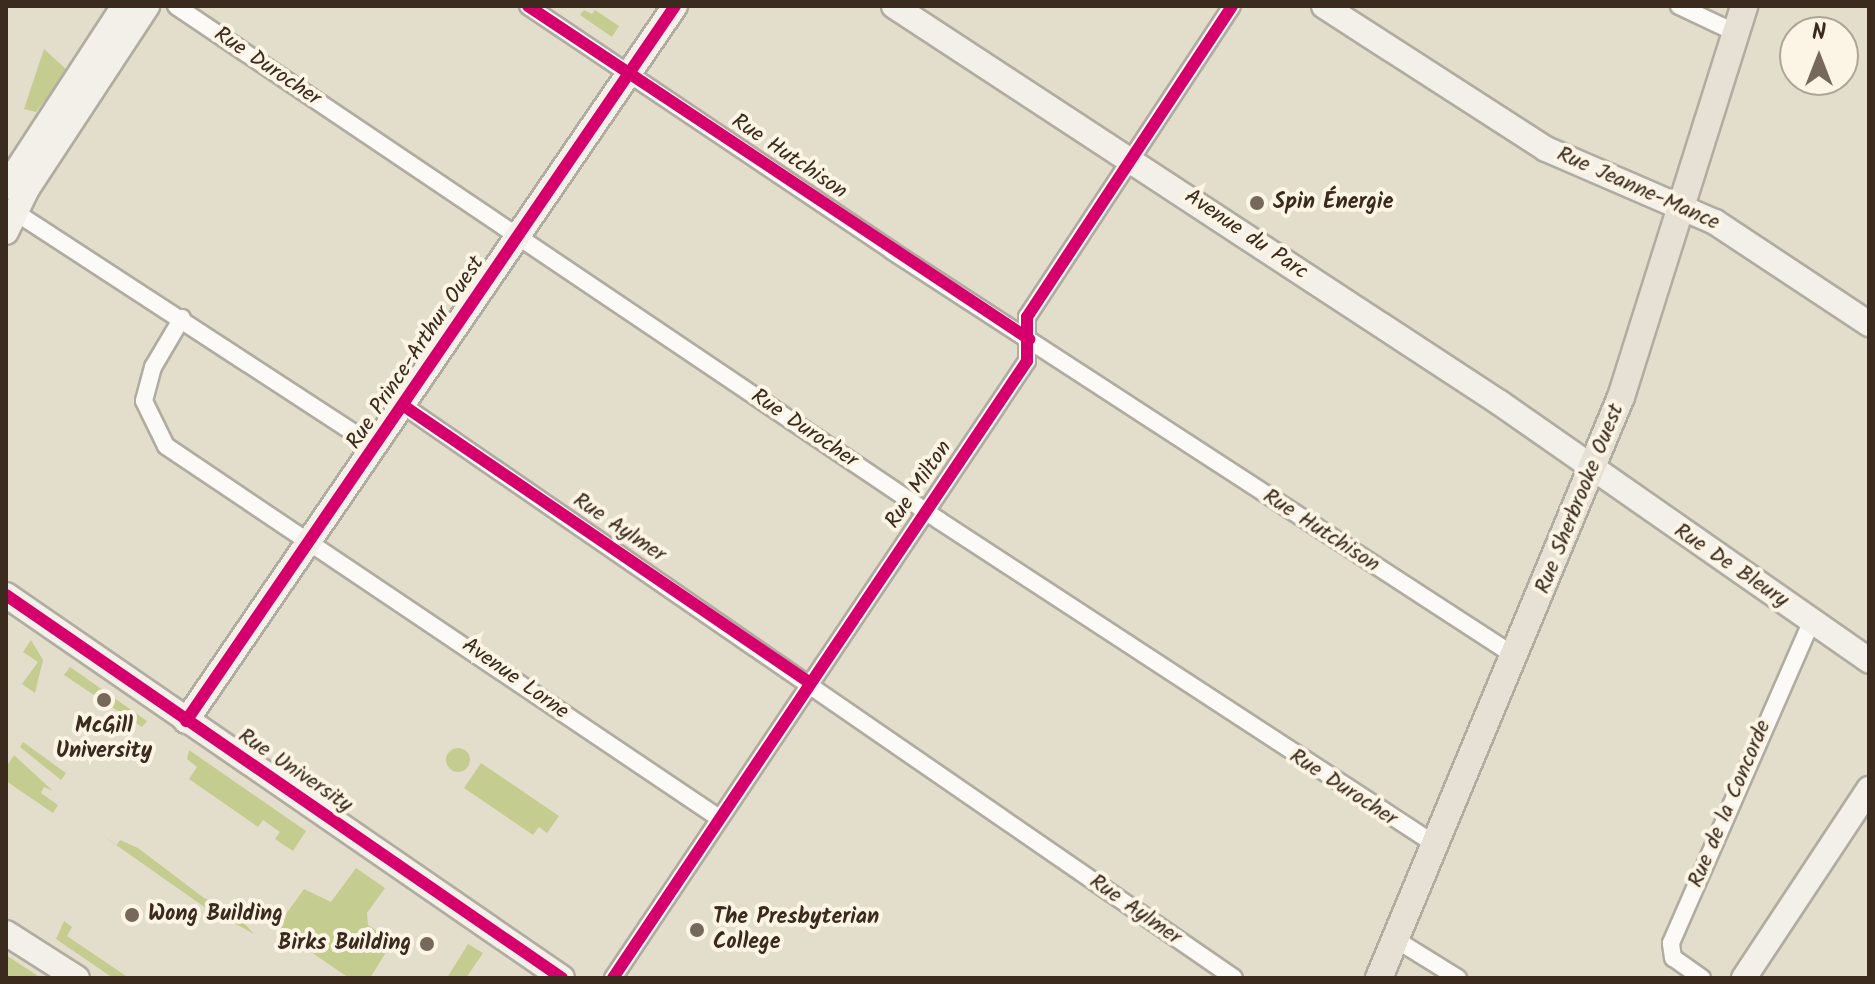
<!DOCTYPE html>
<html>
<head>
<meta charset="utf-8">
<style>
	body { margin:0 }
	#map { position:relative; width:1875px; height:984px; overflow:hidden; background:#e3decc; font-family:Kalam,sans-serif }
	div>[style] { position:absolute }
	.green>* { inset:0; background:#c5cc90 }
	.round { border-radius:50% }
	.roads { filter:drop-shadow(2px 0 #b1aca0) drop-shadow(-2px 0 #b1aca0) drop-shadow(0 2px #b1aca0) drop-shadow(0 -2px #b1aca0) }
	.street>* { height:16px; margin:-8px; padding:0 8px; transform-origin:8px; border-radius:8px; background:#fbfaf7 }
	.secondary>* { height:24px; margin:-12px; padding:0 12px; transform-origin:12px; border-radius:12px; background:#f3f0e9 }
	.primary>* { height:26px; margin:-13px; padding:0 13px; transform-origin:13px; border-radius:13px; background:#e6e1d4 }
	.cycleway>* { height:12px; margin:-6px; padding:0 6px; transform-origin:6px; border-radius:6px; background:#d6006c }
	.dots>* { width:22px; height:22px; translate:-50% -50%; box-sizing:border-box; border:4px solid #fcf5e5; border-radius:50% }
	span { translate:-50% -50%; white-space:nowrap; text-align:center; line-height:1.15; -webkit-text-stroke:8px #fcf5e5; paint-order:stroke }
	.street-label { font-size:22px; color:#3b2a1e }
	.poi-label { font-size:22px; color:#3b2a1e; font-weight:700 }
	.left { translate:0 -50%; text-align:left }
	.right { translate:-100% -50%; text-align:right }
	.frame { position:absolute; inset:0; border:8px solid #3b2a1e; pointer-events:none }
	.north { position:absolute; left:1779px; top:16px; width:80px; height:80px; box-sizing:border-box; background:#fcf5e5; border:2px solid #afa495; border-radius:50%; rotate:0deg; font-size:22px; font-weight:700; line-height:32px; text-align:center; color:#3b2a1e }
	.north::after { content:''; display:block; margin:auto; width:28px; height:36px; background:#76695b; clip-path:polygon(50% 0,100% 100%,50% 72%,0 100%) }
</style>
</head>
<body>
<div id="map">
	<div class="green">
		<div style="clip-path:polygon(584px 10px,592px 14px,595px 10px,619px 26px,612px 37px,580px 15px)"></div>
		<div style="clip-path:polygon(44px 49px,68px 71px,36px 112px,24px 109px)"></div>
		<div style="clip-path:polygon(31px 640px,43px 660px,35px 693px,22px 684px,38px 662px,23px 652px)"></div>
		<div style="clip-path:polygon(70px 667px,147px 721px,142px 727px,64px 675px)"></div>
		<div style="clip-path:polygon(23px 742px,66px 773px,61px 780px,20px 747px)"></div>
		<div class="round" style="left:446px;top:748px;width:24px;height:24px"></div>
		<div style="clip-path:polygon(189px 750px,306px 831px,293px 851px,275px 839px,280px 832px,263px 820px,258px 827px,189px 779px,197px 767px,187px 759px)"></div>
		<div style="clip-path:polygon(14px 755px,53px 791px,44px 787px,41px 793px,58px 805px,53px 813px,6px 781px,6px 767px)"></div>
		<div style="clip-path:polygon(481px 763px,559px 816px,547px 833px,539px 827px,533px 835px,464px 788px)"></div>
		<div style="clip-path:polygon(99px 833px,117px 845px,120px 840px,138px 848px,204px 898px,235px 913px,254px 934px,203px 906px)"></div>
		<div style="clip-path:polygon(356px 868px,385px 888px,367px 913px,368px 925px,393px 941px,370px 978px,349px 978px,276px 928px,304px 889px,331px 902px)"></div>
		<div style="clip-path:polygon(64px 921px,72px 927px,67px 936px,129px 978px,113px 978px,56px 939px)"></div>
		<div style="clip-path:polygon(468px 944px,483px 953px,466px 978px,447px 978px)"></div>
		<div style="clip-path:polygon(6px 955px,41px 978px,6px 978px)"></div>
	</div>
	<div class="roads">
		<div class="street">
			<div style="left:176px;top:6px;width:921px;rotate:33.98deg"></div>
			<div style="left:940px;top:521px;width:592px;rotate:33.15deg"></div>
			<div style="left:528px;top:6px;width:439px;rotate:33.9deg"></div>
			<div style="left:892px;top:251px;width:743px;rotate:33.03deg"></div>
			<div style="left:1679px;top:6px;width:63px;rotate:25.3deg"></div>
			<div style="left:9px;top:208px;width:438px;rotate:33.1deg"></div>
			<div style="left:182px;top:318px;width:57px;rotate:120.6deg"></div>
			<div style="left:153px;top:367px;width:35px;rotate:105deg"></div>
			<div style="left:144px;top:401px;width:50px;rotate:63.9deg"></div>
			<div style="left:166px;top:446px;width:666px;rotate:33.93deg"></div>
			<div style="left:404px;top:406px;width:1008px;rotate:34.57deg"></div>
			<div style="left:1395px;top:939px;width:74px;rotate:31.8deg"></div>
			<div style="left:613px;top:978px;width:743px;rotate:-56.14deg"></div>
			<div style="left:1027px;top:361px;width:44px;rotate:-90deg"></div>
			<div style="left:1027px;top:317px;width:372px;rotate:-56.6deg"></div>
			<div style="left:1702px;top:978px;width:35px;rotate:-145deg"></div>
			<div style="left:1673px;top:958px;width:15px;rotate:-98deg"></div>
			<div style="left:1671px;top:943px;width:352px;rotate:-66.4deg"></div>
		</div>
		<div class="secondary">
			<div style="left:894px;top:6px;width:724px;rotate:33.23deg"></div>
			<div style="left:1500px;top:403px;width:450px;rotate:34.9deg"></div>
			<div style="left:1324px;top:6px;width:264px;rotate:32.8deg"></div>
			<div style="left:1546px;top:149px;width:184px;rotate:23.4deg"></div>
			<div style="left:1715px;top:222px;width:185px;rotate:33.5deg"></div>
			<div style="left:6px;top:187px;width:216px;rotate:-56.9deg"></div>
			<div style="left:6px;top:232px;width:48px;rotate:-64deg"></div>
			<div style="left:27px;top:189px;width:219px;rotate:-56.7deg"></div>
			<div style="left:6px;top:595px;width:675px;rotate:34.56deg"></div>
			<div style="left:186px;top:721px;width:866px;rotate:-55.63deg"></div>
			<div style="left:6px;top:933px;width:84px;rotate:32.4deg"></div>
			<div style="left:1744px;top:978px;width:227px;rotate:-56.5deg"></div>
		</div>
		<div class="primary">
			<div style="left:1379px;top:978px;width:629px;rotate:-67.39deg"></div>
			<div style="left:1621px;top:397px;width:410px;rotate:-72.5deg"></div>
		</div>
	</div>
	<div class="cycleway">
		<div style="left:528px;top:6px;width:602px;rotate:33.61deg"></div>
		<div style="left:404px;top:406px;width:491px;rotate:34.3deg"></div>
		<div style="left:6px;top:595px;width:675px;rotate:34.56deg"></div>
		<div style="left:186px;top:721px;width:866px;rotate:-55.63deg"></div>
		<div style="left:613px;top:978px;width:743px;rotate:-56.14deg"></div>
		<div style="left:1027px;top:361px;width:44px;rotate:-90deg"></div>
		<div style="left:1027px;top:317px;width:372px;rotate:-56.6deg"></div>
	</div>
	<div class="dots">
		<div style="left:1257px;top:203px;background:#76695b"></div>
		<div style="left:104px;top:700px;background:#76695b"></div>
		<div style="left:132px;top:915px;background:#76695b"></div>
		<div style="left:697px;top:930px;background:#76695b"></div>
		<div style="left:427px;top:944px;background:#76695b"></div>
	</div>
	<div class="street-label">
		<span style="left:267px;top:67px;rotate:34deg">Rue Durocher</span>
		<span style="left:789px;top:157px;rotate:34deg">Rue Hutchison</span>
		<span style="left:1638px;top:189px;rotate:24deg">Rue Jeanne-Mance</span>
		<span style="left:1246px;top:235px;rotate:34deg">Avenue du Parc</span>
		<span style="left:416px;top:353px;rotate:-56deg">Rue Prince-Arthur Ouest</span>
		<span style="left:804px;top:429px;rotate:34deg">Rue Durocher</span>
		<span style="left:919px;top:485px;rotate:-56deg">Rue Milton</span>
		<span style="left:1580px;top:499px;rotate:-68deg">Rue Sherbrooke Ouest</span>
		<span style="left:619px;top:528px;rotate:34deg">Rue Aylmer</span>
		<span style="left:1321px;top:531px;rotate:33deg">Rue Hutchison</span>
		<span style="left:1731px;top:566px;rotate:34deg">Rue De Bleury</span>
		<span style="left:515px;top:679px;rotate:35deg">Avenue Lorne</span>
		<span style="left:295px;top:771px;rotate:34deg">Rue University</span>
		<span style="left:1343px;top:788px;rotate:33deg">Rue Durocher</span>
		<span style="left:1730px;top:804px;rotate:-67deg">Rue de la Concorde</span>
		<span style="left:1135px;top:910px;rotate:35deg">Rue Aylmer</span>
	</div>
	<div class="poi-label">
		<span class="left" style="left:1273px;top:203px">Spin Énergie</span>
		<span style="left:104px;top:739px">McGill<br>University</span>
		<span class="left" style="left:148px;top:915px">Wong Building</span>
		<span class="left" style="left:713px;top:930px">The Presbyterian<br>College</span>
		<span class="right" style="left:411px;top:944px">Birks Building</span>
	</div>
	<div class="frame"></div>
	<div class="north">N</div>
</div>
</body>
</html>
